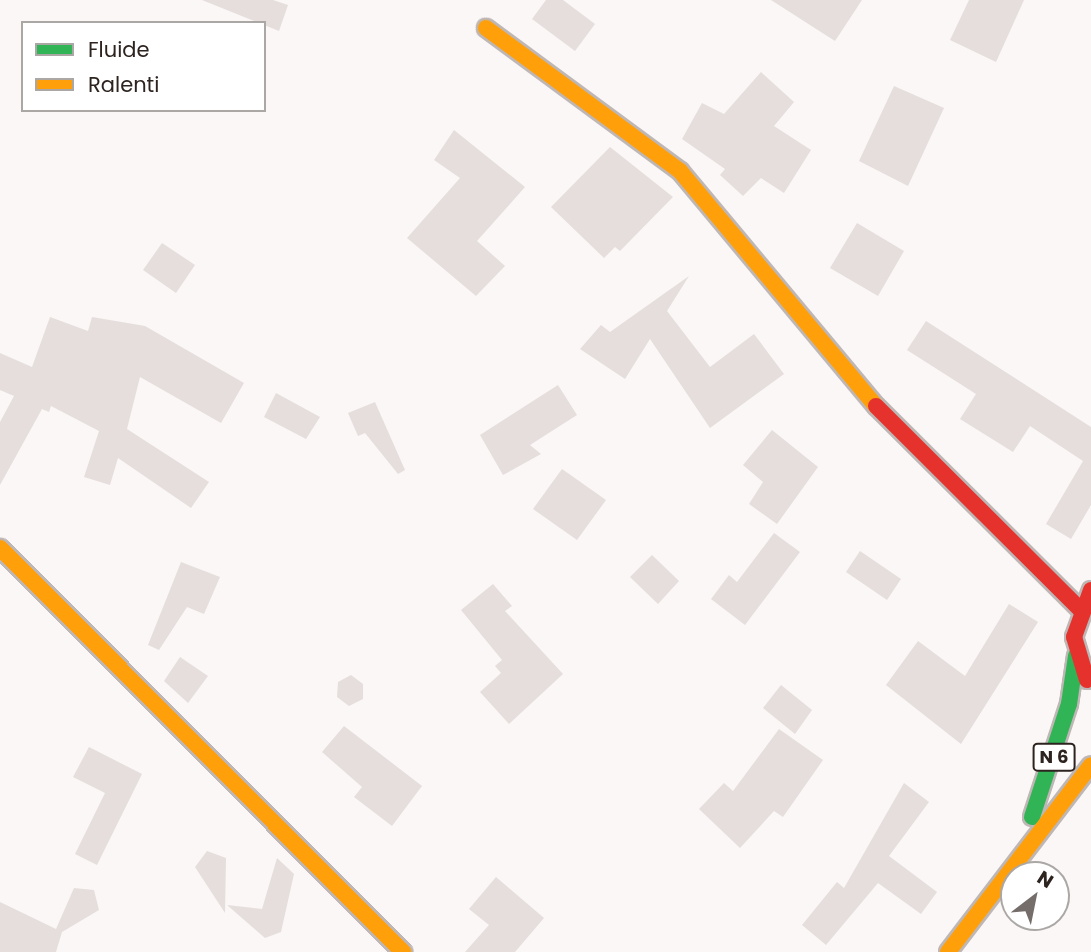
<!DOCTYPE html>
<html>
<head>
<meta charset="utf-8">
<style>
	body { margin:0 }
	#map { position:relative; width:1091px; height:952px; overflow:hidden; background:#faf7f6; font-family:Poppins,sans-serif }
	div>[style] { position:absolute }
	.building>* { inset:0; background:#e5dedc }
	.roads { filter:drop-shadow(2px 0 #beb7b5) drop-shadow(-2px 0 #beb7b5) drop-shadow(0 2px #beb7b5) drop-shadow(0 -2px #beb7b5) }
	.fast>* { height:16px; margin:-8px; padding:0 8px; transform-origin:8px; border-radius:8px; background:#30b455 }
	.slow>* { height:16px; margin:-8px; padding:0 8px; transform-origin:8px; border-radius:8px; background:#ff9f0a }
	.jam>* { height:16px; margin:-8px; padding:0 8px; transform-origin:8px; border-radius:8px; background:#e5322d }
	span { translate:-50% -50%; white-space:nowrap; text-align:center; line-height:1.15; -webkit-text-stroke:5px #fff; paint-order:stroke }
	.shield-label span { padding:2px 5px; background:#fff; border:2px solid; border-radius:5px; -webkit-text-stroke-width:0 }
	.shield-label { font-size:18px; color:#2d231f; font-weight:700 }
	.legend { position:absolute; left:21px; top:21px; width:245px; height:91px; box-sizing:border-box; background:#fff; border:2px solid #aba7a5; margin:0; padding:9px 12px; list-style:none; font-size:21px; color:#2d231f }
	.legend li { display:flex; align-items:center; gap:14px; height:35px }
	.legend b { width:35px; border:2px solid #aba7a5 }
	.north { position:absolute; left:1000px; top:861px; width:70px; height:70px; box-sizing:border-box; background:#fff; border:2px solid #aba7a5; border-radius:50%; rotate:32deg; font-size:19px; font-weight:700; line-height:28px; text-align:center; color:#2d231f }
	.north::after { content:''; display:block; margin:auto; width:24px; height:32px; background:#756d6a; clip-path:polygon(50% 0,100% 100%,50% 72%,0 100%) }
</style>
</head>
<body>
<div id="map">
	<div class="building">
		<div style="clip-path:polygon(202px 0,273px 0,288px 5px,279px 31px)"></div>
		<div style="clip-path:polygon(546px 0,563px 0,595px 24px,575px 51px,532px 19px)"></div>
		<div style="clip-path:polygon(771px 0,862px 0,835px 41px)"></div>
		<div style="clip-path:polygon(969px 0,1024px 0,996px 62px,950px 40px)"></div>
		<div style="clip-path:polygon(761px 72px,794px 102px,774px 126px,811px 150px,784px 193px,761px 178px,743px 196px,720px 175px,725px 169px,682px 139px,702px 103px,724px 114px)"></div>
		<div style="clip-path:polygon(894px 86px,944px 108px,908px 186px,859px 161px)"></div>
		<div style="clip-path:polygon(454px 130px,525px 187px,477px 241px,505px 266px,476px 296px,407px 238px,460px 178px,434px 160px)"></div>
		<div style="clip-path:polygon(610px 147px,673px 197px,620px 251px,615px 247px,604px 258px,551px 207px)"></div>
		<div style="clip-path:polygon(857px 223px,904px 251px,878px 296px,830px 268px)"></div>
		<div style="clip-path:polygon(162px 243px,195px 265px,176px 293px,143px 270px)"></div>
		<div style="clip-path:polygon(689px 276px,667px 311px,710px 367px,754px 334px,784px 374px,710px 428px,650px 339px,625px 379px,580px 349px,601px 325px,610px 332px)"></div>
		<div style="clip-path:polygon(50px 317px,88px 331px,92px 317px,145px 326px,244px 383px,221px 423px,140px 377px,127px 429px,209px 482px,191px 508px,118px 458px,110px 485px,84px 477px,99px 431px,51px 406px,49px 412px,42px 409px,0 485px,0 422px,14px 396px,0 390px,0 353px,32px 367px)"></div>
		<div style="clip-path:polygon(926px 321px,1091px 427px,1091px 505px,1071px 539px,1046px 524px,1083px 461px,1030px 426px,1013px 452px,960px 419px,976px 394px,907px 350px)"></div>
		<div style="clip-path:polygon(558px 385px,577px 415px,530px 445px,541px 454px,503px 475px,480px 435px)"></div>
		<div style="clip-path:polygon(276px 393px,320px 417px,306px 439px,264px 417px)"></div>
		<div style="clip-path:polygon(375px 402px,405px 470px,398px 474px,365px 433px,358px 436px,348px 413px)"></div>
		<div style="clip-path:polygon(772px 430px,818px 467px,777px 524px,749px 504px,763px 482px,743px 465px)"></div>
		<div style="clip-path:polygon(562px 469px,606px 500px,577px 540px,533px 509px)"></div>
		<div style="clip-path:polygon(774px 533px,800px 552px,745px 625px,711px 599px,729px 575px,737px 582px)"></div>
		<div style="clip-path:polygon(860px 551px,901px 579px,887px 600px,846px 572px)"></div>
		<div style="clip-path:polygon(652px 555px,679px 581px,658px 604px,630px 577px)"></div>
		<div style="clip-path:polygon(181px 562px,220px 577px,204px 614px,187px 607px,159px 650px,148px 645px)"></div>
		<div style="clip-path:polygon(493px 584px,512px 606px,505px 611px,563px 674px,509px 724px,480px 692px,501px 673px,495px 666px,502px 660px,461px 610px)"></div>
		<div style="clip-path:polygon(1009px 604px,1038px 622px,961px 744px,886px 685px,918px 641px,965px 676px)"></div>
		<div style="clip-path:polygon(180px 657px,208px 676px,188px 703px,164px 681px)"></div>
		<div style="clip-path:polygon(351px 675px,363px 684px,363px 699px,349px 706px,337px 697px,338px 682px)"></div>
		<div style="clip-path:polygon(781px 685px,812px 710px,795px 734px,763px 708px)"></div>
		<div style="clip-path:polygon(344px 726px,422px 786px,392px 826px,354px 797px,362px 787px,322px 752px)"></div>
		<div style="clip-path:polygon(779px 729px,823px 760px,783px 817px,774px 811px,740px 848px,699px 809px,724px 783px,733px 791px)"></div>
		<div style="clip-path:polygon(89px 747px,142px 774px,97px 865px,75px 854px,105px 793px,73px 777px)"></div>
		<div style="clip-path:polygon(904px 783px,929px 802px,889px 856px,937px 892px,921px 914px,878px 883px,826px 945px,802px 925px,837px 882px,844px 888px)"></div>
		<div style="clip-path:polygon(207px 851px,226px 858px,225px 913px,195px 867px)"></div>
		<div style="clip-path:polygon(277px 858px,294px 874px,281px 932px,265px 938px,227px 905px,262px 909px)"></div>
		<div style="clip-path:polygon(496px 877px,544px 918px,515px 952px,465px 952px,489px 925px,469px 909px)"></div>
		<div style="clip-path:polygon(74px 888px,94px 890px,99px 910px,62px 932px,56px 952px,0 952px,0 902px,56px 929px)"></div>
	</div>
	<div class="roads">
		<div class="fast">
			<div style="left:1032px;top:817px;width:119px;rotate:-71.9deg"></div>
			<div style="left:1069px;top:704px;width:49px;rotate:-81.7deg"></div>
		</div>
		<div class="slow">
			<div style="left:486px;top:28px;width:241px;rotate:36.4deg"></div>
			<div style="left:680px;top:171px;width:306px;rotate:50.2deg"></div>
			<div style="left:0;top:548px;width:571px;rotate:45.07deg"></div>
			<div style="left:948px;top:952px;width:235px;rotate:-52.6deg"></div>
		</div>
		<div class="jam">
			<div style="left:876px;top:406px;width:288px;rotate:44.9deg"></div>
			<div style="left:1087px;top:680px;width:45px;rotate:-106.8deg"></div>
			<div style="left:1074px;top:637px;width:50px;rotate:-70.1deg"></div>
		</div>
	</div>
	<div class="shield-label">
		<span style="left:1054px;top:757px">N 6</span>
	</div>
	<ul class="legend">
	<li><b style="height:9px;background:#30b455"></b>Fluide</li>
	<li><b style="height:9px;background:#ff9f0a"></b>Ralenti</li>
	</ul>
	<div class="north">N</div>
</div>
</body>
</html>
